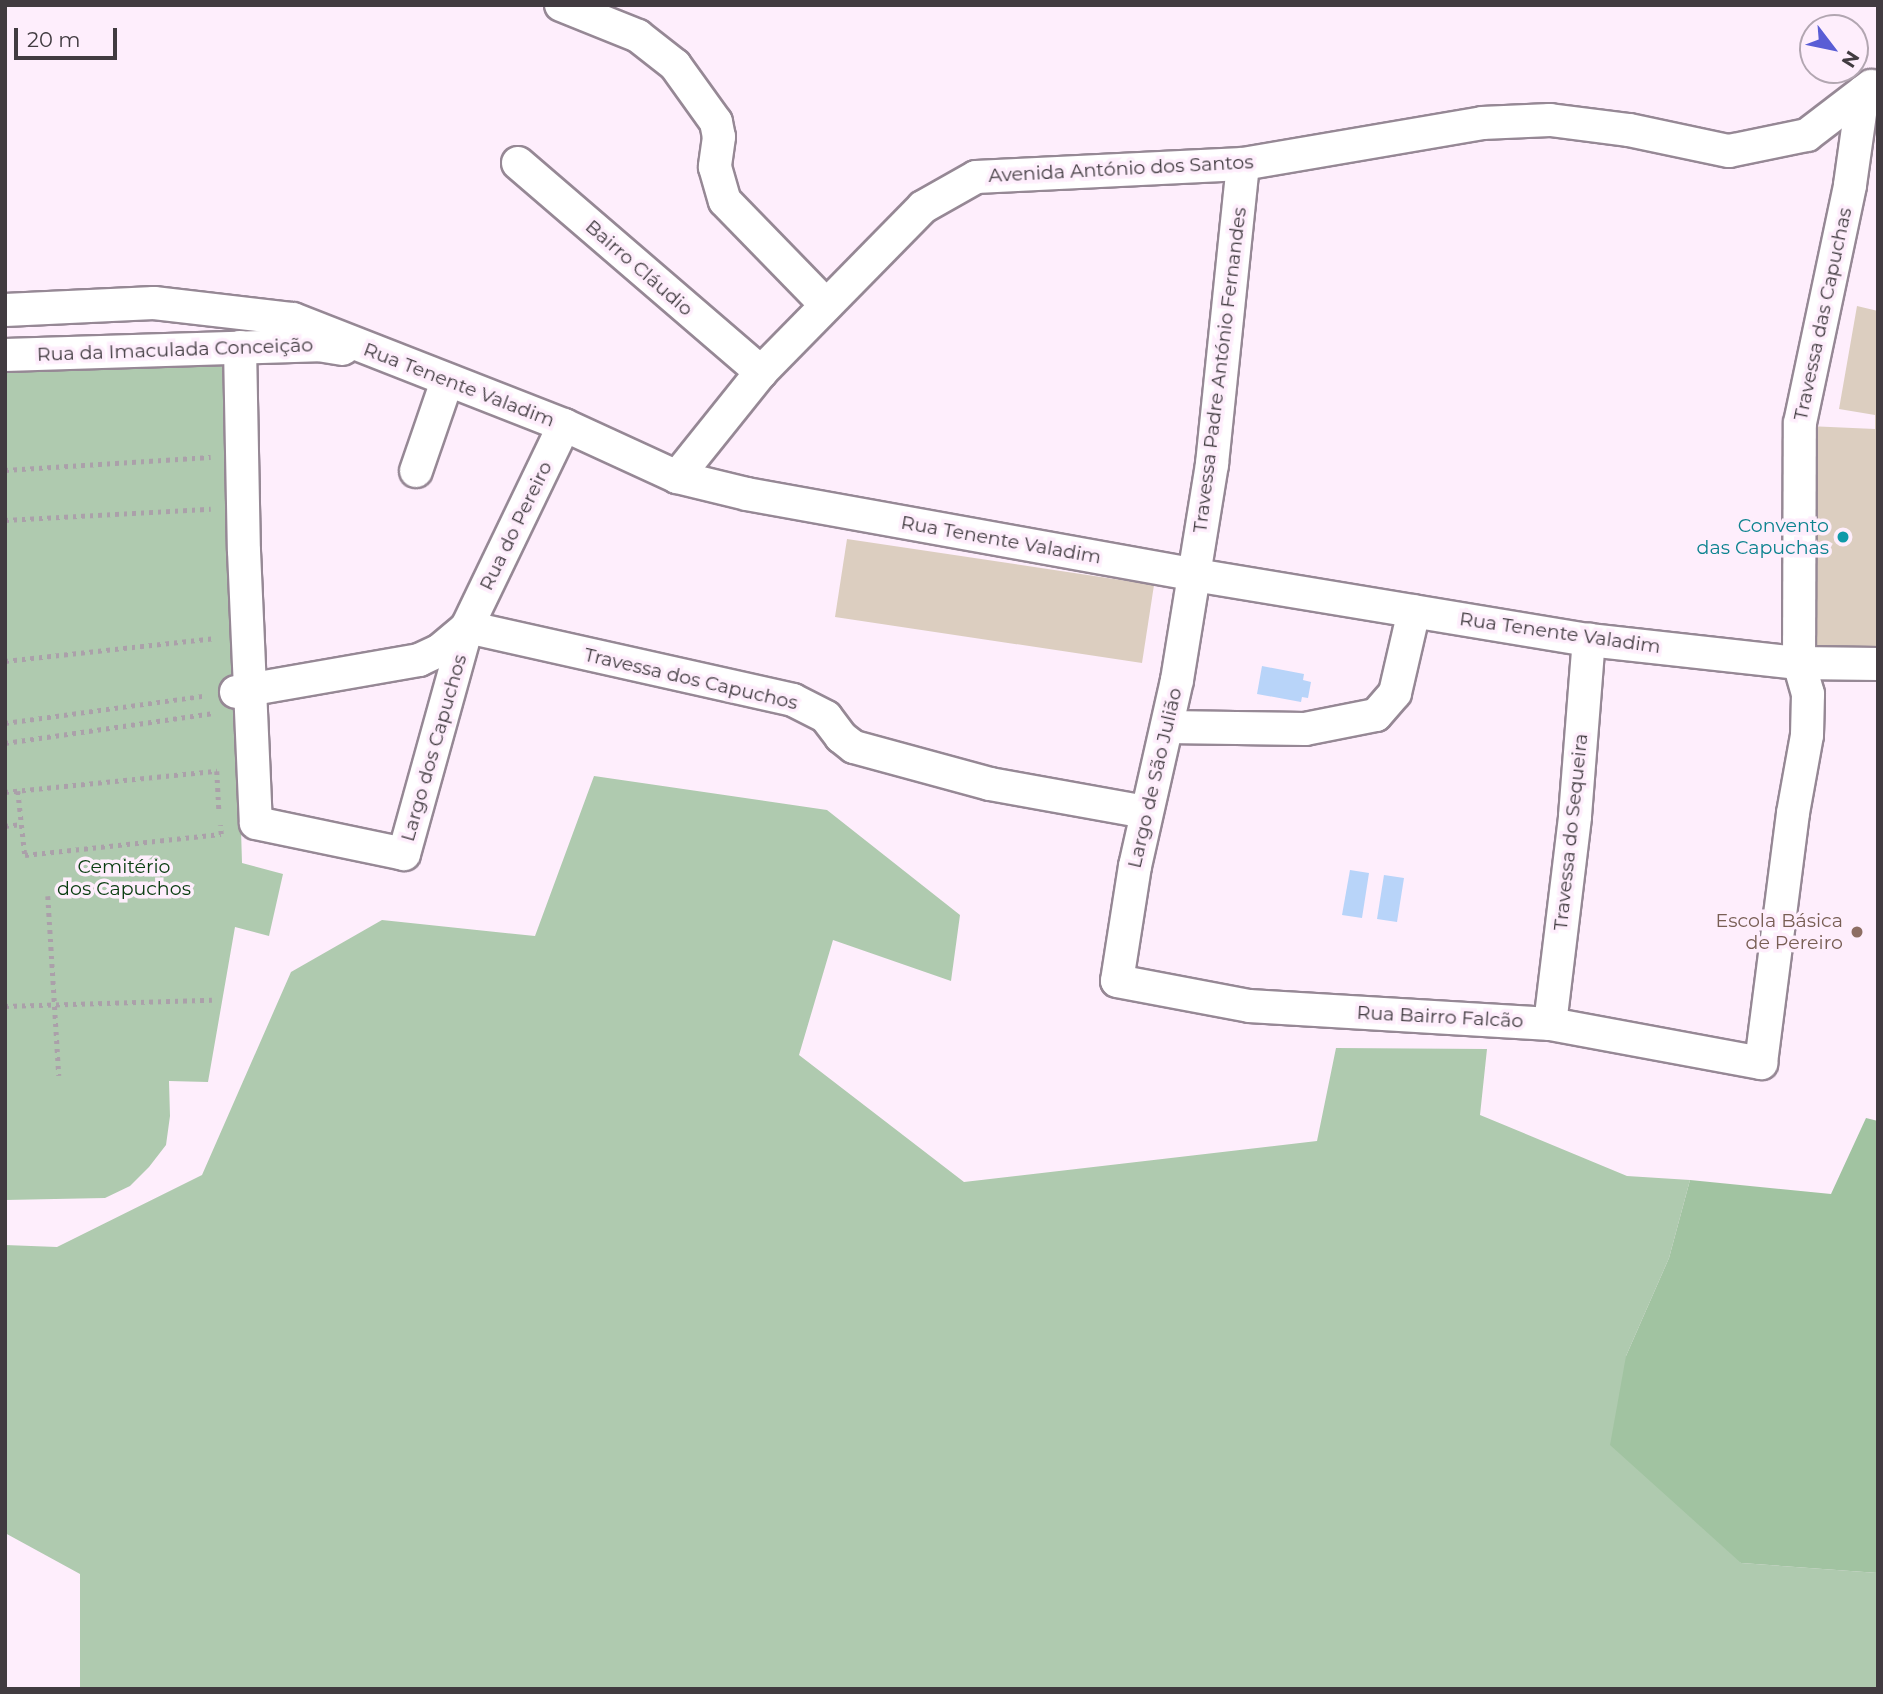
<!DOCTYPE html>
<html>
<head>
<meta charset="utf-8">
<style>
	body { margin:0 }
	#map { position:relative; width:1883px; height:1694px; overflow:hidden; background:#feeefc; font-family:Montserrat,sans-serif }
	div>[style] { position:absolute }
	.green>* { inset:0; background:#afcaaf }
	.forest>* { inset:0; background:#a1c3a1 }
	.water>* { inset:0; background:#b8d4f9 }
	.building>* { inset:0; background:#dccec0 }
	.path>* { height:4.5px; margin-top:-2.25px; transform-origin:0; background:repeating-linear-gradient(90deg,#aba0aa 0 3.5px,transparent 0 8.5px) }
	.roads { filter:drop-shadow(2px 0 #968895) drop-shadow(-2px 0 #968895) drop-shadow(0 2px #968895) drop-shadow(0 -2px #968895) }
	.minor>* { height:32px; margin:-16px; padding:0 16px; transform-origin:16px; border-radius:16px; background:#fff }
	.dots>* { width:19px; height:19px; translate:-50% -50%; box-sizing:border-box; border:4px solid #feeefc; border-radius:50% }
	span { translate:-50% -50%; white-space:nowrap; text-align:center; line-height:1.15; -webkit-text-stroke:7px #feeefc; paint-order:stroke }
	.street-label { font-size:19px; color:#413b40 }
	.culture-label { font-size:19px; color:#0d838f }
	.right { translate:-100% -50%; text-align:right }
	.park-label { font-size:19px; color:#083c0f }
	.education-label { font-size:19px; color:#785e54 }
	.frame { position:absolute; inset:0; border:7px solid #413b40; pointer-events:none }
	.north { position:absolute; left:1799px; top:14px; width:70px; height:70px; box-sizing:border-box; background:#feeefc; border:2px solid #b2a6b1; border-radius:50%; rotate:122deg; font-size:19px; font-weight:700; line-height:28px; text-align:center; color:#413b40 }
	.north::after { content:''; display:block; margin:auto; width:24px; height:32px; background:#595dd5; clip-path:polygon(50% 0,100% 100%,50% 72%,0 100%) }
	.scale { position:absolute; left:14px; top:28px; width:103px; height:32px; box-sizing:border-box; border:4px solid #413b40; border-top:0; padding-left:9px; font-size:21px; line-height:24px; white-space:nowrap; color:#413b40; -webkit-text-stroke:5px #feeefc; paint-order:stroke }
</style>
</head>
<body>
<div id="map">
	<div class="green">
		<div style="clip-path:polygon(227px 358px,242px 863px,283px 874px,269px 936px,235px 927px,208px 1082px,169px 1081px,170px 1116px,166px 1145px,149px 1167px,130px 1186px,105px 1198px,5px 1200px,5px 373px)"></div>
		<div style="clip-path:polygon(594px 776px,827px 810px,960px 915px,951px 981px,833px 940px,799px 1055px,964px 1182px,1317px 1141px,1336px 1048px,1487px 1049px,1480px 1115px,1627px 1176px,1690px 1180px,1669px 1258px,1626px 1356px,1741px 1563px,1878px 1573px,1878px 1689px,80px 1689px,80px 1574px,5px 1533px,5px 1245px,57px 1247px,202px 1175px,291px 972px,382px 920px,535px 936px)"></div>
	</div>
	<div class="forest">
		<div style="clip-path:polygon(1866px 1118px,1878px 1121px,1878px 1573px,1741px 1563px,1610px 1445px,1626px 1356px,1669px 1258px,1690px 1180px,1831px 1194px)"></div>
	</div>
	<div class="water">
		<div style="clip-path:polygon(1262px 666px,1304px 674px,1303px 680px,1311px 682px,1308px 698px,1302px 697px,1301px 702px,1257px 694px)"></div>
		<div style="clip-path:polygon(1350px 870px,1369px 873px,1362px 918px,1342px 915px)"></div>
		<div style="clip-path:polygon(1384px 875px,1404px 878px,1397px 922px,1377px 919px)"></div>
	</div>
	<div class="building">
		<div style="clip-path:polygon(1857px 306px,1878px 311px,1878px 647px,1808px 645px,1808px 426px,1875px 429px,1875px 415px,1839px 409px)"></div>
		<div style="clip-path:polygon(847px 539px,1154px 585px,1142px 663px,835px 617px)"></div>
	</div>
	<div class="path">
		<div style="left:5px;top:470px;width:206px;rotate:-3.6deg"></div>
		<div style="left:5px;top:520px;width:206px;rotate:-3.1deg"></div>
		<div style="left:5px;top:661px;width:212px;rotate:-6.2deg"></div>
		<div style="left:5px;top:723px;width:200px;rotate:-7.8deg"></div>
		<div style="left:5px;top:743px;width:209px;rotate:-8.2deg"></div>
		<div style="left:18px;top:791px;width:64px;rotate:83.8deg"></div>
		<div style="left:25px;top:855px;width:197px;rotate:-6.1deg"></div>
		<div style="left:221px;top:834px;width:9px;rotate:-96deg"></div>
		<div style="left:5px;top:792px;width:213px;rotate:-5.7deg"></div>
		<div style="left:217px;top:771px;width:38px;rotate:87deg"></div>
		<div style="left:5px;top:826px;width:17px;rotate:-7deg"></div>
		<div style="left:48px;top:896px;width:180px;rotate:86.5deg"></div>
		<div style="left:5px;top:1006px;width:207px;rotate:-1.7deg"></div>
	</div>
	<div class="roads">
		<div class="minor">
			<div style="left:561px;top:5px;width:83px;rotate:21.9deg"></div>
			<div style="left:638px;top:36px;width:47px;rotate:38.1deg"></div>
			<div style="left:675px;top:65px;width:70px;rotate:54.3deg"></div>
			<div style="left:716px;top:122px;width:15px;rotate:79deg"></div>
			<div style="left:719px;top:137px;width:30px;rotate:98deg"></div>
			<div style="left:715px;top:167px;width:35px;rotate:74deg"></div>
			<div style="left:725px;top:201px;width:145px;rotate:45.8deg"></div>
			<div style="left:518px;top:163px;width:321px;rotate:40.7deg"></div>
			<div style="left:1243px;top:164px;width:302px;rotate:95.9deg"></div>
			<div style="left:1212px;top:464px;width:219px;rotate:99.2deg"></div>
			<div style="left:1177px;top:680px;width:191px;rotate:102.7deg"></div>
			<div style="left:1135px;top:866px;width:116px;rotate:98.9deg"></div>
			<div style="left:1117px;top:981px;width:134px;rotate:10.7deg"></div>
			<div style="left:1249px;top:1006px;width:302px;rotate:3.4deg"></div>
			<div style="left:1550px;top:1024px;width:215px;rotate:10.5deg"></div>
			<div style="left:1761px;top:1063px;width:252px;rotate:-82.7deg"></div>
			<div style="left:1793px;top:813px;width:79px;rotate:-79.8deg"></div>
			<div style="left:1807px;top:735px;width:41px;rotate:-88.6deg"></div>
			<div style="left:1808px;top:694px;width:32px;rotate:-106deg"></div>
			<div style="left:1799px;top:663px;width:240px;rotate:-89.8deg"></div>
			<div style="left:1800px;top:423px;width:243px;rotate:-78.1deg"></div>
			<div style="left:1850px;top:185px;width:94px;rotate:-82deg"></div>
			<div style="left:5px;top:310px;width:149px;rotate:-2.7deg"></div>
			<div style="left:154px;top:303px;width:140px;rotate:6.6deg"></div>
			<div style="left:293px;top:319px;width:291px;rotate:21.4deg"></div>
			<div style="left:564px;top:425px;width:124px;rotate:24.7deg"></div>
			<div style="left:677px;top:477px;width:72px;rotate:13.7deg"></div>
			<div style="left:747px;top:494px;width:455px;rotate:10.2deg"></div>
			<div style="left:1195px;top:575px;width:399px;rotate:9.4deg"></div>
			<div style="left:1589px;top:640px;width:211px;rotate:6.3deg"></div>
			<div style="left:1799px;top:663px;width:79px;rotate:0.7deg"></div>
			<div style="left:240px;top:347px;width:204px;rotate:88.9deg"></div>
			<div style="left:244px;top:551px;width:272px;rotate:87.5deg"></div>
			<div style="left:256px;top:823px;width:151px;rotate:11.8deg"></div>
			<div style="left:404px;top:854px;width:236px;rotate:-74.5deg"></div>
			<div style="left:467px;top:627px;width:224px;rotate:-64.3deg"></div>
			<div style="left:5px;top:355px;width:313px;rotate:-1.8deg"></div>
			<div style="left:318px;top:345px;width:25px;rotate:9deg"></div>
			<div style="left:416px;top:471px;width:95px;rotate:-71deg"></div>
			<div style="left:677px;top:477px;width:134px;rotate:-51.3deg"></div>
			<div style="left:761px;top:372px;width:231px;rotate:-45.5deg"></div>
			<div style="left:923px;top:207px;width:61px;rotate:-29.5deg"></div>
			<div style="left:976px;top:177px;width:267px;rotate:-2.8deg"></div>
			<div style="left:1243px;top:164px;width:242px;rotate:-9.7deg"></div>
			<div style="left:1482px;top:123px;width:68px;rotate:-2.5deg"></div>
			<div style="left:1550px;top:120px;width:80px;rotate:7.2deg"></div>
			<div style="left:1629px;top:130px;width:102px;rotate:11.9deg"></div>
			<div style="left:1729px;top:151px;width:80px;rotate:-11.6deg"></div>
			<div style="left:1807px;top:135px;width:81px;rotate:-37.4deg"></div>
			<div style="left:467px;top:627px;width:334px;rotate:12.6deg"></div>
			<div style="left:793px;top:700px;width:37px;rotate:27deg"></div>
			<div style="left:826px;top:717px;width:25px;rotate:53deg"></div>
			<div style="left:841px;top:737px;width:16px;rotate:38deg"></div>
			<div style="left:854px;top:747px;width:141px;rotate:15.2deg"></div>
			<div style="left:990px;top:784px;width:158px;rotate:10.2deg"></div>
			<div style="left:236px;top:692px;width:186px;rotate:-9.9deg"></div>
			<div style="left:419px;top:660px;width:23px;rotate:-25deg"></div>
			<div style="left:440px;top:650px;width:35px;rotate:-40deg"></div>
			<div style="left:1167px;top:727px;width:138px;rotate:0.8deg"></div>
			<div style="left:1305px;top:729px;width:72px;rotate:-11.2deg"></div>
			<div style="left:1376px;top:715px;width:29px;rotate:-49deg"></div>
			<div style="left:1395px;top:693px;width:84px;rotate:-77deg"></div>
			<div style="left:1550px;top:1024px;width:209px;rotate:-83.1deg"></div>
			<div style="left:1575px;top:816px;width:177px;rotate:-85.5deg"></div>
		</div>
	</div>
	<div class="dots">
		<div style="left:1843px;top:537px;background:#0f9aa8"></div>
		<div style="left:1857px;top:932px;background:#8d6e63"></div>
	</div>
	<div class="street-label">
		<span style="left:1121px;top:169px;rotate:-3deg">Avenida António dos Santos</span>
		<span style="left:639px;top:268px;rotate:41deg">Bairro Cláudio</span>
		<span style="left:1823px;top:314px;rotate:-78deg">Travessa das Capuchas</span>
		<span style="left:175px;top:350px;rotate:-2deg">Rua da Imaculada Conceição</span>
		<span style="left:1220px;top:370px;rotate:-83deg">Travessa Padre António Fernandes</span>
		<span style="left:459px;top:385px;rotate:21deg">Rua Tenente Valadim</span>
		<span style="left:516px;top:526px;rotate:-64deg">Rua do Pereiro</span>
		<span style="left:1001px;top:540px;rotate:10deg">Rua Tenente Valadim</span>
		<span style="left:1560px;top:633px;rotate:8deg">Rua Tenente Valadim</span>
		<span style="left:691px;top:679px;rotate:13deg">Travessa dos Capuchos</span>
		<span style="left:434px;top:748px;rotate:-74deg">Largo dos Capuchos</span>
		<span style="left:1155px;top:778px;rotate:-77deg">Largo de São Julião</span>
		<span style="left:1571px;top:832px;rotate:-84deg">Travessa do Sequeira</span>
		<span style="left:1440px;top:1017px;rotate:3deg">Rua Bairro Falcão</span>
	</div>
	<div class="culture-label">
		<span class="right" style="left:1829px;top:537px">Convento<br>das Capuchas</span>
	</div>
	<div class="park-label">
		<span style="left:124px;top:878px">Cemitério<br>dos Capuchos</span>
	</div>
	<div class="education-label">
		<span class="right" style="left:1843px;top:932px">Escola Básica<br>de Pereiro</span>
	</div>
	<div class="frame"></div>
	<div class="north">N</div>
	<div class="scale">20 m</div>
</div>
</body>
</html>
